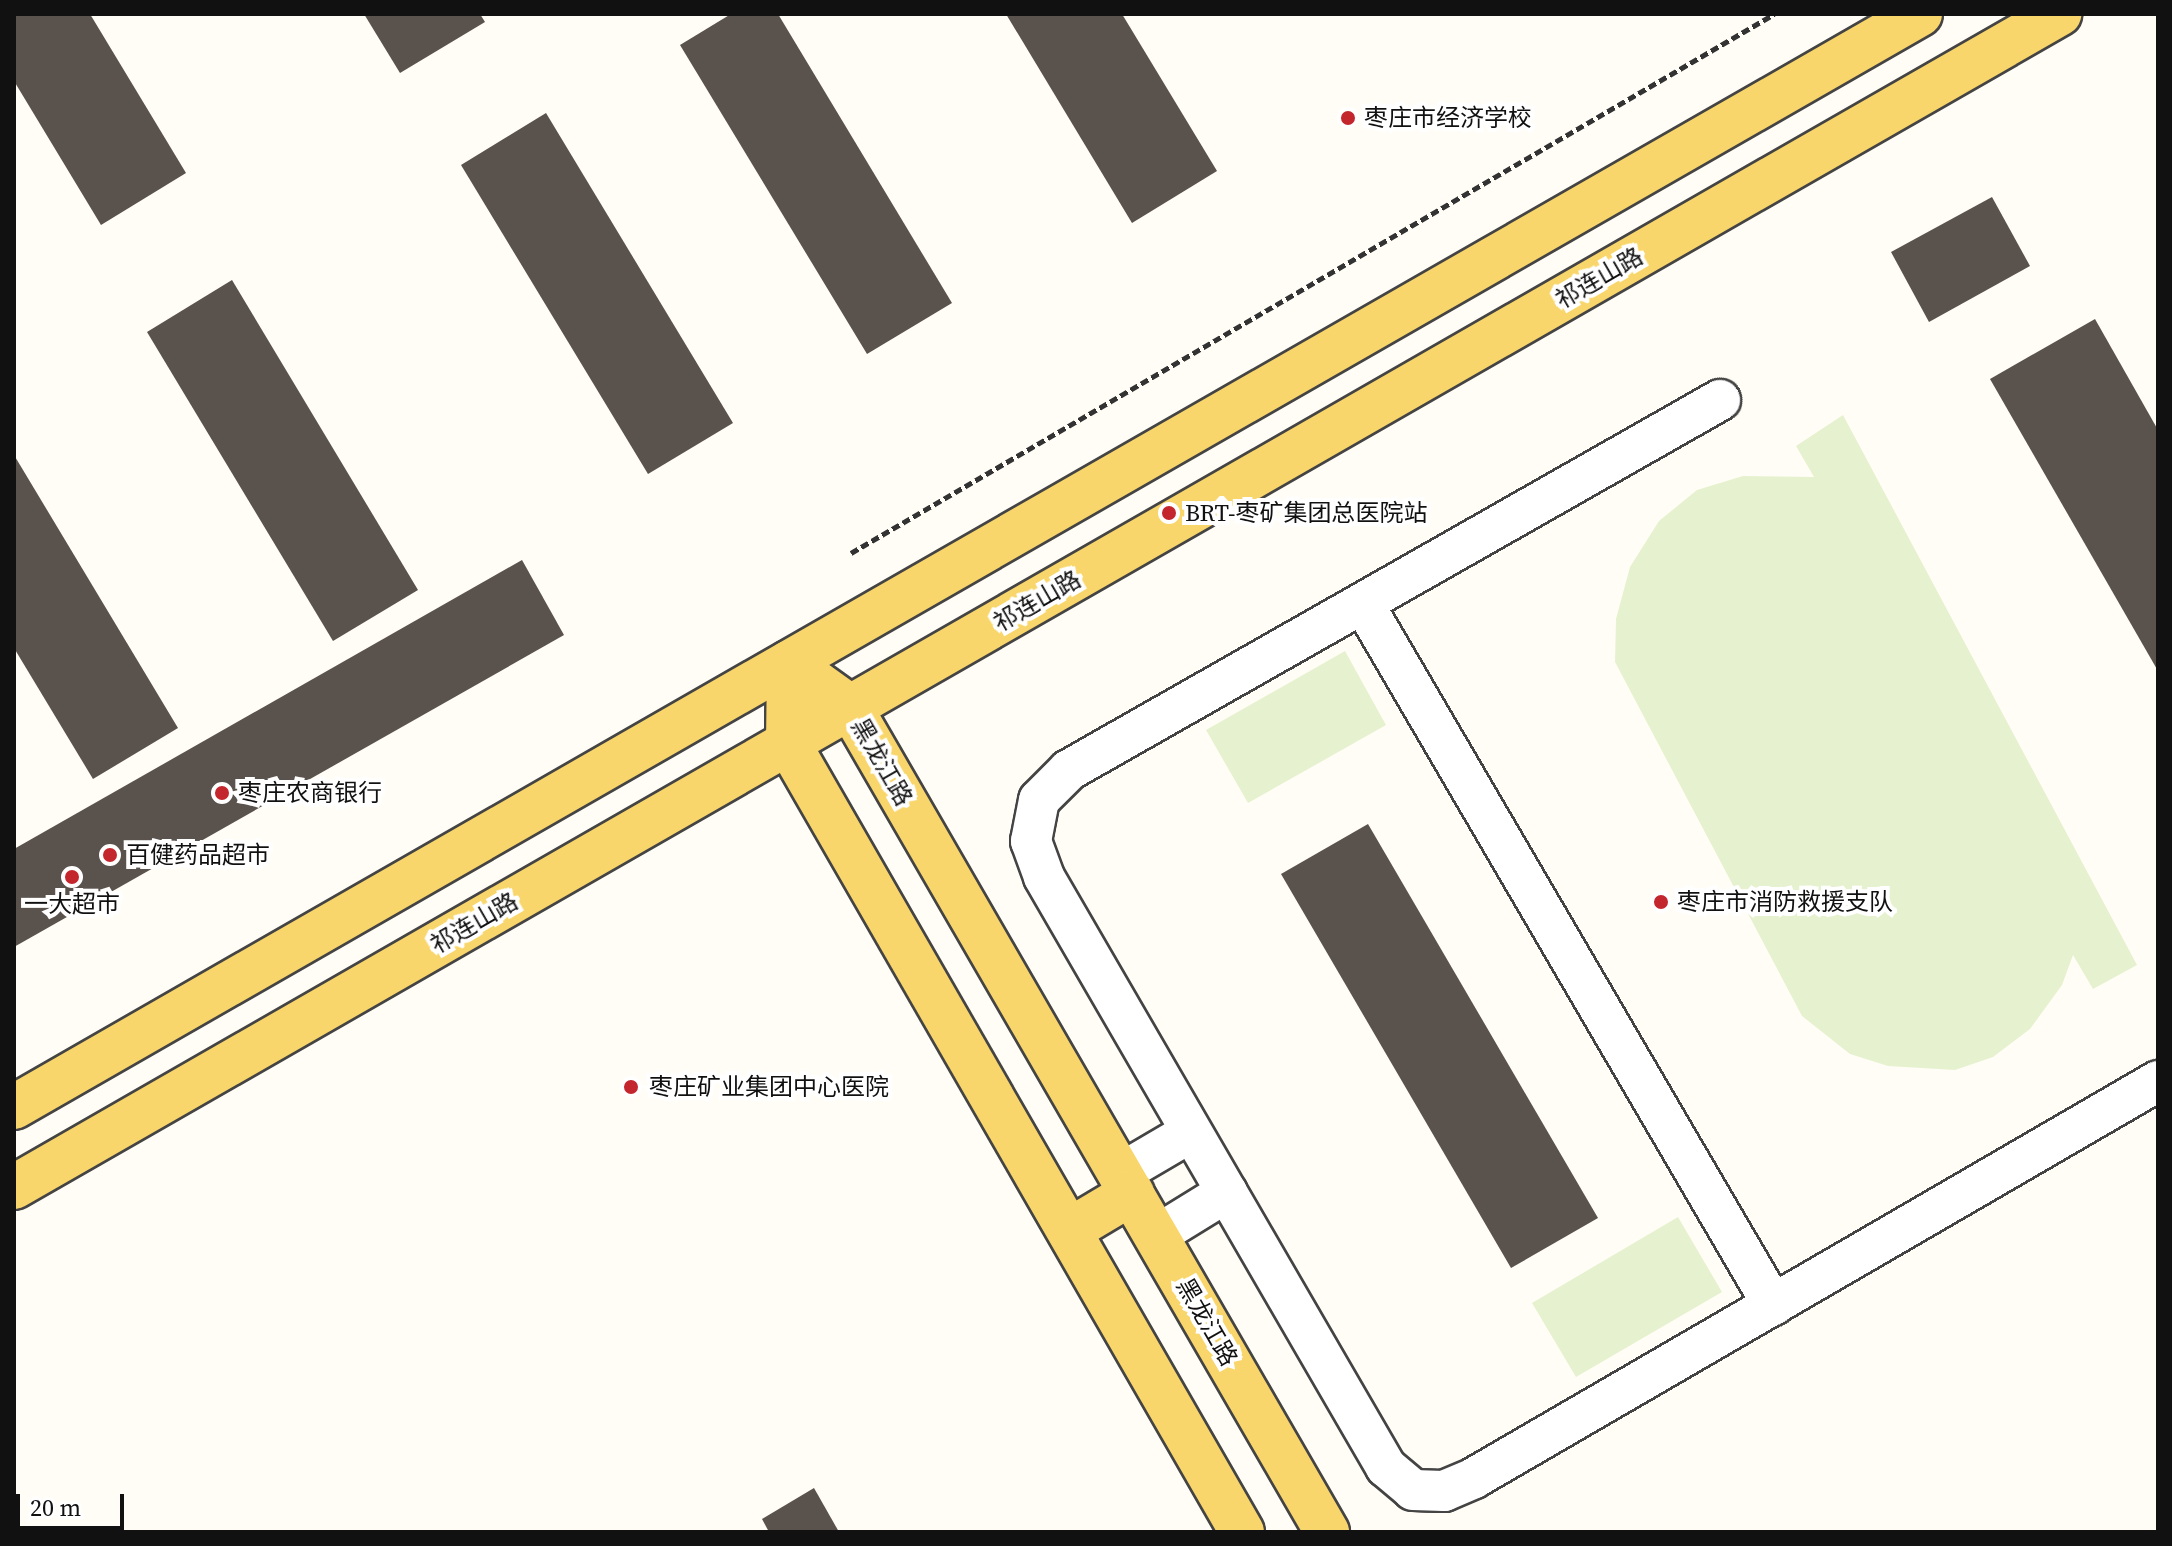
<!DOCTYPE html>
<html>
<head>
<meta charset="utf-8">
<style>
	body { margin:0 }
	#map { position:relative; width:2172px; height:1546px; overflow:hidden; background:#fffdf5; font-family:"Source Serif 4","Noto Sans SC",serif }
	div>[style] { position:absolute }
	.pitch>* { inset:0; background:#e6f2cf }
	.building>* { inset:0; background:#5a524d }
	.path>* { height:5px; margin-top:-2.5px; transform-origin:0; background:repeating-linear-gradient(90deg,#333 0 8px,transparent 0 12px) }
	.roads { filter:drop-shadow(2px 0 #444) drop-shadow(-2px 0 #444) drop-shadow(0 2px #444) drop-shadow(0 -2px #444) }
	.minor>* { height:40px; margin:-20px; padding:0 20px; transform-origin:20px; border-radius:20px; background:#fff }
	.major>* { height:44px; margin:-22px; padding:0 22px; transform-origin:22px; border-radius:22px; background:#f9d66b }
	.dots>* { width:22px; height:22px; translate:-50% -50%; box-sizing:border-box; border:4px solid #fff; border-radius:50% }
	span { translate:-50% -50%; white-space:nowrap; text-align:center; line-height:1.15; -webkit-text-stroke:8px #fff; paint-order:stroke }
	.poi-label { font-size:24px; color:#111 }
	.left { translate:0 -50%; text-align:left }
	.street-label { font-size:24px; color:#111 }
	.frame { position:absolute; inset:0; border:16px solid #111; pointer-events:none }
	.scale { position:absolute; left:16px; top:1494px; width:108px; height:36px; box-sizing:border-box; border:4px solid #111; border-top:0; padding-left:10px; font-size:24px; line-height:28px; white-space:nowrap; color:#111; -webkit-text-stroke:6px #fff; paint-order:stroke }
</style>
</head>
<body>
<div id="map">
	<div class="pitch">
		<div style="clip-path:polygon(1843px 415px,2137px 965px,2093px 989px,2073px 955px,2062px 985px,2030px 1029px,1993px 1057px,1955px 1070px,1888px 1066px,1850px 1054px,1802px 1016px,1615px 662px,1616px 619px,1630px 567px,1659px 521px,1697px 490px,1743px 476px,1814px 477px,1796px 446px)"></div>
		<div style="clip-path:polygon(1345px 651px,1386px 725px,1248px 803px,1206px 730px)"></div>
		<div style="clip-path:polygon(1678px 1217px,1722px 1292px,1576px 1377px,1532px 1303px)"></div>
	</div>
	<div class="building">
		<div style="clip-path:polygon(14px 14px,90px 14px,186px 173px,101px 225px,14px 81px)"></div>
		<div style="clip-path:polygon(364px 14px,480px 14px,485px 22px,400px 73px)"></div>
		<div style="clip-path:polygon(731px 14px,778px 14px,952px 303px,867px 354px,680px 45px)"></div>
		<div style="clip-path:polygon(1006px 14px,1122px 14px,1217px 171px,1132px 223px)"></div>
		<div style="clip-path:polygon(546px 113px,733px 423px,648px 474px,461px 165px)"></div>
		<div style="clip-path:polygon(1992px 197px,2030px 266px,1929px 322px,1891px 252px)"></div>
		<div style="clip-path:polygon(232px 280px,418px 590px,333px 641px,147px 332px)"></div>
		<div style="clip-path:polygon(2095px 319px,2158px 430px,2158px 671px,1990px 379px)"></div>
		<div style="clip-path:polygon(14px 455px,178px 728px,93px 779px,14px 648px)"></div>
		<div style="clip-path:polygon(522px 560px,564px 635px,14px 947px,14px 849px)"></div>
		<div style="clip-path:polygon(1368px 824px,1598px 1218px,1511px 1268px,1281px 874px)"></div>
		<div style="clip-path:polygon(814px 1488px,839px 1532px,769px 1532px,762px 1519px)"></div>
	</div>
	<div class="path">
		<div style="left:851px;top:553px;width:1069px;rotate:-30.28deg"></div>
	</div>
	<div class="roads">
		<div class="minor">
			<div style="left:1720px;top:400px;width:749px;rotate:150.39deg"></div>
			<div style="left:1069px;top:770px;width:42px;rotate:135deg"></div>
			<div style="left:1039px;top:800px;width:42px;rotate:101deg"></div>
			<div style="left:1031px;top:841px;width:38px;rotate:70deg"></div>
			<div style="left:1044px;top:877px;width:682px;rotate:59.9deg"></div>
			<div style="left:1386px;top:1467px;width:35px;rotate:40deg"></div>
			<div style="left:1413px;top:1490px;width:31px;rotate:2deg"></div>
			<div style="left:1444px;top:1491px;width:33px;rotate:-23deg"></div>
			<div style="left:1474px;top:1478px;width:791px;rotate:-30.13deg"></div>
			<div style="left:1364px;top:605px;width:811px;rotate:59.7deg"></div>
			<div style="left:1121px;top:1173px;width:81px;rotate:-30.4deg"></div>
			<div style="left:1157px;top:1235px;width:82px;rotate:-31.6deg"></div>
		</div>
		<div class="major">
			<div style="left:789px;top:663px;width:75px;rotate:35.8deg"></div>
			<div style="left:850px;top:707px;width:953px;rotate:59.96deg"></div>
			<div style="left:789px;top:663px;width:80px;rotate:90.7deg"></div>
			<div style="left:788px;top:743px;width:910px;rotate:60.08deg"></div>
			<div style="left:14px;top:1107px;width:2197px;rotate:-29.83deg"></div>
			<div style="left:14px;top:1187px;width:2358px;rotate:-29.84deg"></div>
			<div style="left:1070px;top:1230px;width:72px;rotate:-30.8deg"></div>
		</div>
	</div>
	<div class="dots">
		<div style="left:1348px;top:118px;background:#c4262e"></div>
		<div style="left:1169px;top:513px;background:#c4262e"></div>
		<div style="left:222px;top:793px;background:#c4262e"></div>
		<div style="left:110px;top:855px;background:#c4262e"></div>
		<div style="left:72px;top:877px;background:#c4262e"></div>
		<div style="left:1661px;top:902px;background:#c4262e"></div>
		<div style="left:631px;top:1087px;background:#c4262e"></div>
	</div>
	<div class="poi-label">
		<span class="left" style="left:1364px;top:118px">枣庄市经济学校</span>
		<span class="left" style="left:1185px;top:513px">BRT-枣矿集团总医院站</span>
		<span class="left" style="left:238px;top:793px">枣庄农商银行</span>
		<span class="left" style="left:126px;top:855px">百健药品超市</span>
		<span class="left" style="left:1677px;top:902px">枣庄市消防救援支队</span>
		<span style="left:72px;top:904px">一大超市</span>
		<span class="left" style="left:649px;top:1087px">枣庄矿业集团中心医院</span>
	</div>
	<div class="street-label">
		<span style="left:1599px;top:278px;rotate:-30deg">祁连山路</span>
		<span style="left:1037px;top:601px;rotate:-30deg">祁连山路</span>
		<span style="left:882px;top:762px;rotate:60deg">黑龙江路</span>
		<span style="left:474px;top:923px;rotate:-30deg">祁连山路</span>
		<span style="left:1207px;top:1322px;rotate:60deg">黑龙江路</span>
	</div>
	<div class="frame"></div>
	<div class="scale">20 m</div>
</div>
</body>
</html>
